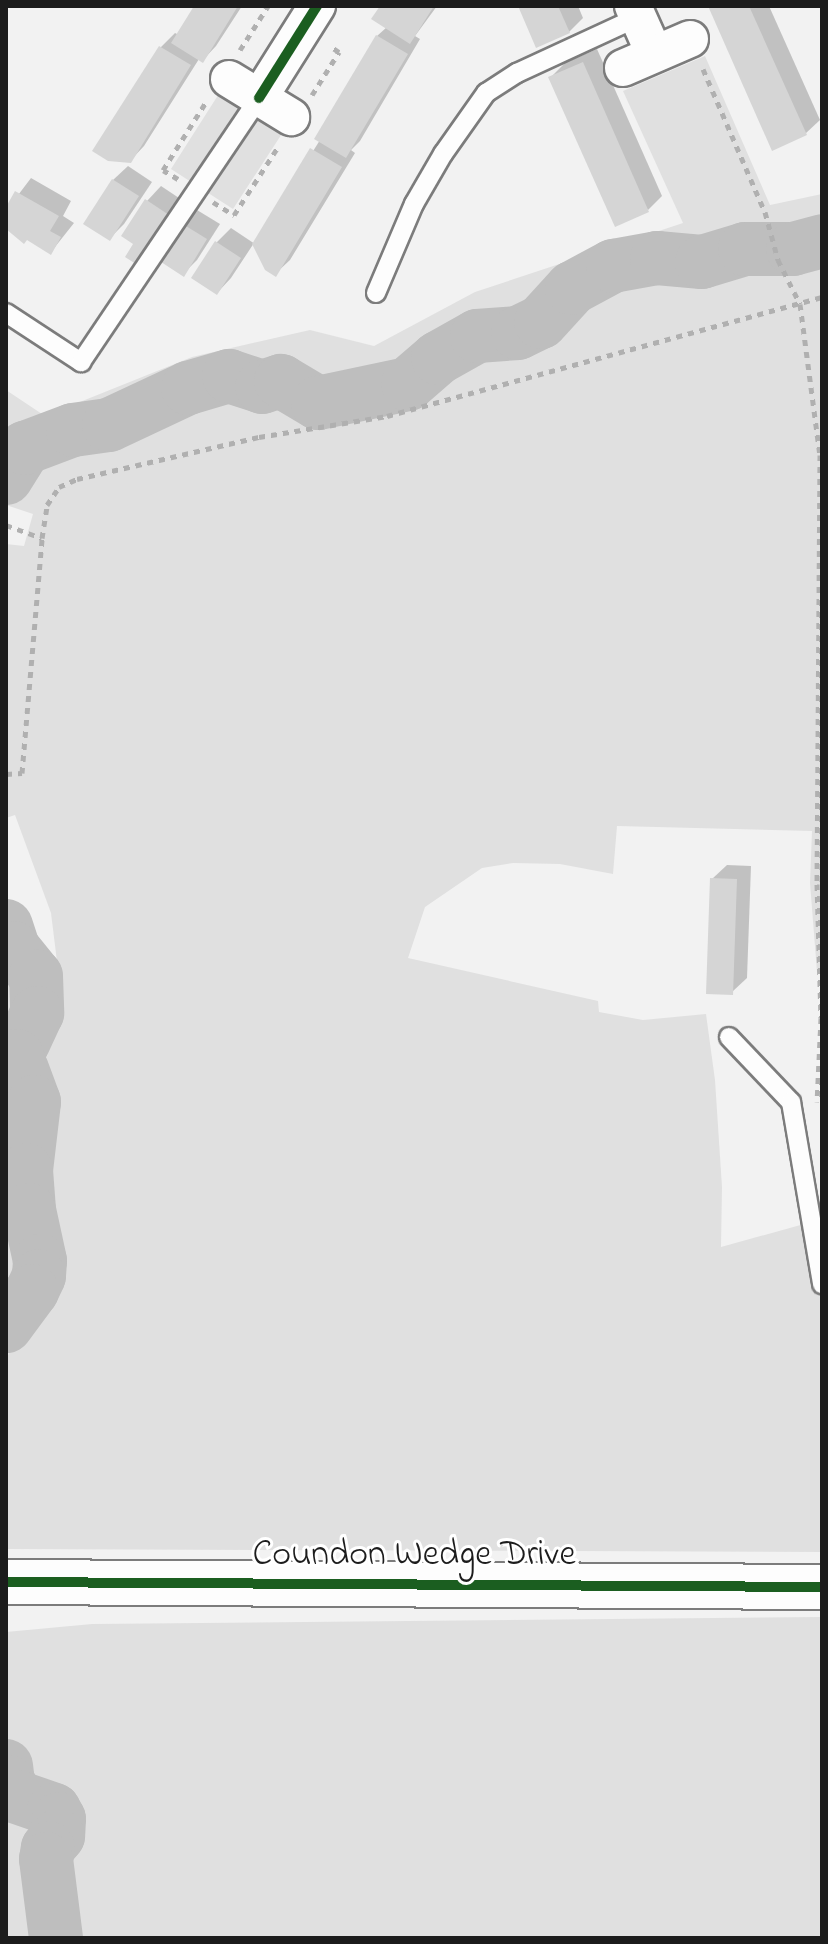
<!DOCTYPE html>
<html>
<head>
<meta charset="utf-8">
<style>
	body { margin:0 }
	#map { position:relative; width:828px; height:1944px; overflow:hidden; background:#f2f2f2; font-family:"Indie Flower",sans-serif }
	div>[style] { position:absolute }
	.green>* { inset:0; background:#e0e0e0 }
	.shadow>* { inset:0; background:#0003 }
	.river>* { height:54px; margin:-27px; padding:0 27px; transform-origin:27px; border-radius:27px; background:#bebebe }
	.building>* { inset:0; background:#d5d5d5 }
	.path>* { height:5px; margin-top:-2.5px; transform-origin:0; background:repeating-linear-gradient(90deg,#b0b0b0 0 6px,transparent 0 12px) }
	.roads { filter:drop-shadow(2px 0 #7c7c7c) drop-shadow(-2px 0 #7c7c7c) drop-shadow(0 2px #7c7c7c) drop-shadow(0 -2px #7c7c7c) }
	.lane>* { height:18px; margin:-9px; padding:0 9px; transform-origin:9px; border-radius:9px; background:#fdfdfd }
	.street>* { height:36px; margin:-18px; padding:0 18px; transform-origin:18px; border-radius:18px; background:#fdfdfd }
	.secondary>* { height:44px; margin:-22px; padding:0 22px; transform-origin:22px; border-radius:22px; background:#fdfdfd }
	.cycleway>* { height:10px; margin:-5px; padding:0 5px; transform-origin:5px; border-radius:5px; background:#1b5e20 }
	span { translate:-50% -50%; white-space:nowrap; text-align:center; line-height:1.15; -webkit-text-stroke:6px #fff; paint-order:stroke }
	.street-label { font-size:36px; color:#1c1c1c }
	.frame { position:absolute; inset:0; border:8px solid #1c1c1c; pointer-events:none }
</style>
</head>
<body>
<div id="map">
	<div class="green">
		<div style="clip-path:polygon(705px 56px,770px 205px,822px 194px,822px 973px,817px 972px,810px 883px,812px 831px,617px 826px,613px 874px,560px 864px,513px 863px,482px 868px,425px 907px,408px 958px,598px 1001px,599px 1012px,643px 1020px,706px 1014px,715px 1080px,722px 1187px,721px 1247px,822px 1219px,822px 1552px,6px 1549px,6px 1358px,52px 1289px,57px 1246px,45px 1173px,49px 1097px,44px 1073px,60px 986px,51px 913px,15px 815px,6px 818px,6px 544px,24px 546px,33px 514px,6px 505px,6px 390px,45px 416px,192px 357px,310px 330px,374px 346px,475px 292px,683px 223px,623px 91px)"></div>
		<div style="clip-path:polygon(222px 89px,285px 129px,233px 209px,171px 169px)"></div>
		<div style="clip-path:polygon(6px 960px,22px 980px,23px 1013px,6px 1047px)"></div>
		<div style="clip-path:polygon(6px 1068px,18px 1109px,9px 1166px,15px 1216px,27px 1268px,6px 1297px)"></div>
		<div style="clip-path:polygon(822px 1617px,822px 1938px,6px 1938px,6px 1632px,92px 1624px)"></div>
	</div>
	<div class="shadow">
		<div style="clip-path:polygon(197px 6px,242px 6px,216px 46px,202px 61px,199px 59px,144px 146px,130px 161px,95px 150px,161px 47px,175px 33px,179px 35px)"></div>
		<div style="clip-path:polygon(382px 6px,437px 6px,415px 36px,420px 39px,360px 141px,351px 150px,355px 153px,290px 260px,275px 274px,254px 243px,231px 278px,217px 293px,194px 277px,217px 242px,231px 228px,255px 244px,320px 140px,377px 36px,387px 27px)"></div>
		<div style="clip-path:polygon(520px 6px,578px 6px,583px 18px,569px 32px)"></div>
		<div style="clip-path:polygon(710px 6px,769px 6px,820px 120px,805px 134px)"></div>
		<div style="clip-path:polygon(597px 49px,662px 196px,648px 210px,550px 78px,565px 63px)"></div>
		<div style="clip-path:polygon(128px 166px,152px 182px,124px 224px,110px 238px,113px 180px)"></div>
		<div style="clip-path:polygon(31px 178px,71px 201px,63px 216px,74px 223px,51px 252px,28px 238px,24px 242px,6px 227px,6px 211px)"></div>
		<div style="clip-path:polygon(161px 186px,185px 202px,136px 244px,147px 201px)"></div>
		<div style="clip-path:polygon(197px 210px,220px 224px,197px 260px,183px 274px,182px 224px)"></div>
		<div style="clip-path:polygon(727px 865px,751px 866px,747px 978px,732px 992px,712px 879px)"></div>
	</div>
	<div class="river">
		<div style="left:6px;top:478px;width:36px;rotate:-58deg"></div>
		<div style="left:25px;top:448px;width:51px;rotate:-20.6deg"></div>
		<div style="left:73px;top:430px;width:36px;rotate:-8deg"></div>
		<div style="left:109px;top:425px;width:87px;rotate:-25.1deg"></div>
		<div style="left:188px;top:388px;width:43px;rotate:-16.3deg"></div>
		<div style="left:229px;top:376px;width:35px;rotate:18deg"></div>
		<div style="left:262px;top:387px;width:20px;rotate:-18deg"></div>
		<div style="left:281px;top:381px;width:43px;rotate:30.7deg"></div>
		<div style="left:318px;top:403px;width:92px;rotate:-11.9deg"></div>
		<div style="left:408px;top:384px;width:40px;rotate:-41deg"></div>
		<div style="left:438px;top:358px;width:45px;rotate:-29.4deg"></div>
		<div style="left:477px;top:336px;width:41px;rotate:-4.2deg"></div>
		<div style="left:518px;top:333px;width:25px;rotate:-26deg"></div>
		<div style="left:541px;top:322px;width:46px;rotate:-47.6deg"></div>
		<div style="left:572px;top:288px;width:47px;rotate:-28.2deg"></div>
		<div style="left:613px;top:266px;width:45px;rotate:-10.3deg"></div>
		<div style="left:657px;top:258px;width:45px;rotate:5.1deg"></div>
		<div style="left:702px;top:262px;width:45px;rotate:-16.8deg"></div>
		<div style="left:745px;top:249px;width:48px"></div>
		<div style="left:793px;top:249px;width:30px;rotate:-15deg"></div>
		<div style="left:6px;top:926px;width:23px;rotate:72deg"></div>
		<div style="left:13px;top:948px;width:36px;rotate:51deg"></div>
		<div style="left:36px;top:976px;width:37px;rotate:88deg"></div>
		<div style="left:37px;top:1013px;width:47px;rotate:114.9deg"></div>
		<div style="left:17px;top:1056px;width:49px;rotate:69.7deg"></div>
		<div style="left:34px;top:1102px;width:68px;rotate:96.7deg"></div>
		<div style="left:26px;top:1170px;width:40px;rotate:85.7deg"></div>
		<div style="left:29px;top:1210px;width:52px;rotate:77.8deg"></div>
		<div style="left:40px;top:1261px;width:15px;rotate:94deg"></div>
		<div style="left:39px;top:1276px;width:17px;rotate:115deg"></div>
		<div style="left:32px;top:1291px;width:44px;rotate:126.6deg"></div>
		<div style="left:6px;top:1766px;width:16px;rotate:83deg"></div>
		<div style="left:8px;top:1782px;width:17px;rotate:59deg"></div>
		<div style="left:17px;top:1797px;width:39px;rotate:19deg"></div>
		<div style="left:54px;top:1810px;width:10px;rotate:61deg"></div>
		<div style="left:59px;top:1819px;width:17px;rotate:93deg"></div>
		<div style="left:58px;top:1836px;width:16px;rotate:130deg"></div>
		<div style="left:48px;top:1848px;width:11px;rotate:100deg"></div>
		<div style="left:46px;top:1859px;width:80px;rotate:82.8deg"></div>
	</div>
	<div class="building">
		<div style="clip-path:polygon(194px 6px,238px 6px,203px 63px,171px 43px)"></div>
		<div style="clip-path:polygon(380px 6px,434px 6px,410px 44px,371px 19px)"></div>
		<div style="clip-path:polygon(518px 6px,558px 6px,570px 33px,536px 48px)"></div>
		<div style="clip-path:polygon(708px 6px,749px 6px,807px 135px,772px 151px)"></div>
		<div style="clip-path:polygon(376px 35px,408px 54px,346px 158px,314px 139px)"></div>
		<div style="clip-path:polygon(159px 46px,191px 65px,131px 163px,108px 161px,92px 151px)"></div>
		<div style="clip-path:polygon(583px 62px,649px 212px,615px 227px,548px 77px)"></div>
		<div style="clip-path:polygon(310px 148px,342px 167px,276px 277px,265px 270px,252px 244px)"></div>
		<div style="clip-path:polygon(112px 179px,139px 196px,110px 241px,83px 224px)"></div>
		<div style="clip-path:polygon(15px 191px,59px 216px,50px 231px,61px 237px,51px 255px,27px 240px,24px 244px,6px 229px,6px 207px)"></div>
		<div style="clip-path:polygon(145px 199px,172px 217px,139px 266px,125px 257px,133px 244px,121px 236px)"></div>
		<div style="clip-path:polygon(181px 223px,207px 239px,184px 277px,158px 260px)"></div>
		<div style="clip-path:polygon(215px 241px,241px 258px,217px 295px,191px 278px)"></div>
		<div style="clip-path:polygon(710px 878px,737px 879px,733px 995px,706px 994px)"></div>
	</div>
	<div class="path">
		<div style="left:240px;top:50px;width:52px;rotate:-57.5deg"></div>
		<div style="left:703px;top:69px;width:156px;rotate:66.6deg"></div>
		<div style="left:765px;top:212px;width:50px;rotate:74.8deg"></div>
		<div style="left:778px;top:260px;width:49px;rotate:63.4deg"></div>
		<div style="left:800px;top:304px;width:152px;rotate:82.5deg"></div>
		<div style="left:820px;top:455px;width:429px;rotate:90.4deg"></div>
		<div style="left:817px;top:884px;width:134px;rotate:88.3deg"></div>
		<div style="left:821px;top:1018px;width:84px;rotate:92.7deg"></div>
		<div style="left:312px;top:95px;width:51px;rotate:-57.9deg"></div>
		<div style="left:339px;top:52px;width:11px;rotate:-146deg"></div>
		<div style="left:178px;top:179px;width:17px;rotate:-149deg"></div>
		<div style="left:163px;top:170px;width:80px;rotate:-57.7deg"></div>
		<div style="left:213px;top:202px;width:25px;rotate:32deg"></div>
		<div style="left:234px;top:215px;width:81px;rotate:-57.1deg"></div>
		<div style="left:6px;top:525px;width:38px;rotate:20deg"></div>
		<div style="left:6px;top:774px;width:16px;rotate:-4deg"></div>
		<div style="left:22px;top:773px;width:236px;rotate:-85.1deg"></div>
		<div style="left:42px;top:538px;width:33px;rotate:-81deg"></div>
		<div style="left:47px;top:505px;width:22px;rotate:-56deg"></div>
		<div style="left:59px;top:487px;width:20px;rotate:-24deg"></div>
		<div style="left:77px;top:479px;width:187px;rotate:-13deg"></div>
		<div style="left:259px;top:437px;width:130px;rotate:-9.3deg"></div>
		<div style="left:387px;top:416px;width:451px;rotate:-15.3deg"></div>
	</div>
	<div class="roads">
		<div class="lane">
			<div style="left:376px;top:293px;width:97px;rotate:-66.9deg"></div>
			<div style="left:414px;top:204px;width:58px;rotate:-59.9deg"></div>
			<div style="left:443px;top:154px;width:75px;rotate:-54.8deg"></div>
			<div style="left:486px;top:93px;width:37px;rotate:-33deg"></div>
			<div style="left:517px;top:73px;width:133px;rotate:-24.8deg"></div>
			<div style="left:6px;top:313px;width:90px;rotate:33.2deg"></div>
			<div style="left:81px;top:362px;width:318px;rotate:-56deg"></div>
			<div style="left:729px;top:1037px;width:90px;rotate:46.4deg"></div>
			<div style="left:791px;top:1102px;width:185px;rotate:80.3deg"></div>
		</div>
		<div class="street">
			<div style="left:633px;top:6px;width:51px;rotate:65.9deg"></div>
			<div style="left:623px;top:68px;width:73px;rotate:-23.4deg"></div>
			<div style="left:229px;top:79px;width:73px;rotate:31.5deg"></div>
			<div style="left:259px;top:98px;width:109px;rotate:-57.8deg"></div>
		</div>
		<div class="secondary">
			<div style="left:6px;top:1582px;width:816px;rotate:0.35deg"></div>
		</div>
	</div>
	<div class="cycleway">
		<div style="left:259px;top:98px;width:109px;rotate:-57.8deg"></div>
		<div style="left:6px;top:1582px;width:816px;rotate:0.35deg"></div>
	</div>
	<div class="street-label">
		<span style="left:414px;top:1556px">Coundon Wedge Drive</span>
	</div>
	<div class="frame"></div>
</div>
</body>
</html>
